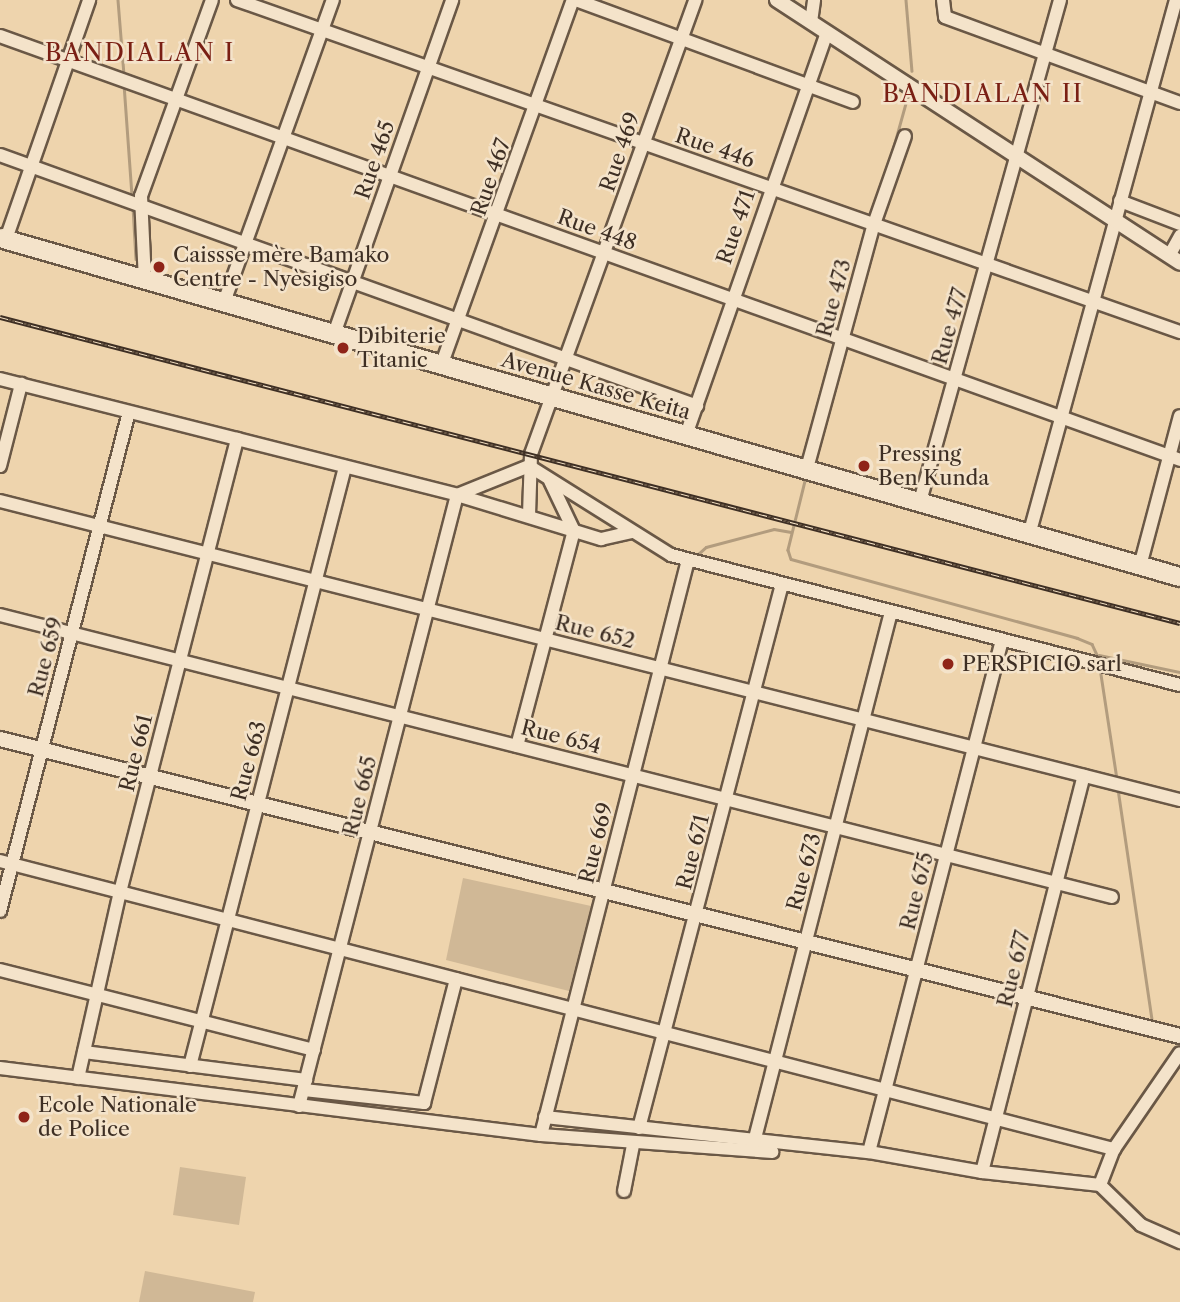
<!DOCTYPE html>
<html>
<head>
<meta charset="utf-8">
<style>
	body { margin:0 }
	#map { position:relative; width:1180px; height:1302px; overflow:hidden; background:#eed4ad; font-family:"Libre Caslon Text",serif }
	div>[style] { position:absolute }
	.green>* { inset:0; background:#d0b896 }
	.stream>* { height:2.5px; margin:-1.25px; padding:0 1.25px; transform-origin:1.25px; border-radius:1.25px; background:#b29c7e }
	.roads { filter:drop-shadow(2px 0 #6a5846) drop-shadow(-2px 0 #6a5846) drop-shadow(0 2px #6a5846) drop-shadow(0 -2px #6a5846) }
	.minor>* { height:12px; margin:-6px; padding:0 6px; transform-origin:6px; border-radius:6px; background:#f4e3ca }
	.tertiary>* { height:14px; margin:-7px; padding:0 7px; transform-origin:7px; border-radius:7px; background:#f4e3ca }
	.secondary>* { height:18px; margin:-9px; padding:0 9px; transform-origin:9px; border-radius:9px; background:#f4e3ca }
	.rail>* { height:5px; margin-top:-2.5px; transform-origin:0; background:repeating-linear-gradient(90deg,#f4e3ca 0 8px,#3e2f24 0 16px); box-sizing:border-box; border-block:2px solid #3e2f24 }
	.dots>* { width:19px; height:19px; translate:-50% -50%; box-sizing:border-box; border:4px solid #f4e3ca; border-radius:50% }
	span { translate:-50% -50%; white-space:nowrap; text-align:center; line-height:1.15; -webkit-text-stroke:5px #f4e3ca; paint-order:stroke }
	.street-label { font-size:21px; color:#3e2f24 }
	.poi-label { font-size:21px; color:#3e2f24 }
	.left { translate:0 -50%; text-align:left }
	.quarter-label { font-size:24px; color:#7a1f14; letter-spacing:2px }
</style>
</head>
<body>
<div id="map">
	<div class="green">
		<div style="clip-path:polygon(463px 878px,591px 906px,569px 991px,446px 960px)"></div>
		<div style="clip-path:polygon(180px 1167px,246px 1177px,239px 1225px,173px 1215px)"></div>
		<div style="clip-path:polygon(145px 1271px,255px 1292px,253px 1302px,139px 1302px)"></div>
	</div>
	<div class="stream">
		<div style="left:118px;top:0;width:74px;rotate:85.4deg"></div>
		<div style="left:906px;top:0;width:71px;rotate:85.2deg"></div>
		<div style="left:124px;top:84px;width:112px;rotate:85.9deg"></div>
		<div style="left:890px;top:159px;width:71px;rotate:-74.4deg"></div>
		<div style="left:133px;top:207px;width:52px;rotate:86.7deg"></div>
		<div style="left:806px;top:477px;width:75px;rotate:103.9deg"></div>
		<div style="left:788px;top:550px;width:9px;rotate:72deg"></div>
		<div style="left:791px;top:559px;width:297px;rotate:15.4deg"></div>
		<div style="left:1077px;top:638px;width:16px;rotate:22deg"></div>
		<div style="left:1092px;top:644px;width:19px;rotate:65deg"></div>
		<div style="left:696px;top:556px;width:13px;rotate:-42deg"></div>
		<div style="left:706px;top:547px;width:70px;rotate:-14.8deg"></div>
		<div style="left:774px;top:529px;width:17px;rotate:10deg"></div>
		<div style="left:1099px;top:655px;width:83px;rotate:11.9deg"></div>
		<div style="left:1100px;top:668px;width:112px;rotate:81.3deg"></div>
		<div style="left:1118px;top:789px;width:232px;rotate:81.6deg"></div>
	</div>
	<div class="roads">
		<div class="minor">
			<div style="left:237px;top:0;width:1000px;rotate:19.4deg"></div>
			<div style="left:576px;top:0;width:295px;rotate:20.2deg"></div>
			<div style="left:943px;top:0;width:17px;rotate:83deg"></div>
			<div style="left:945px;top:17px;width:250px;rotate:20.1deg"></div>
			<div style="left:811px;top:22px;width:22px;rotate:-82deg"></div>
			<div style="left:0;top:36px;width:1254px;rotate:19.76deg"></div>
			<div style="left:0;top:155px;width:741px;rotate:19.8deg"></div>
			<div style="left:1120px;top:201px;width:64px;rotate:21deg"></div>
			<div style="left:6px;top:239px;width:253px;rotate:-70.8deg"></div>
			<div style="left:1169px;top:256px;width:23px;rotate:-61deg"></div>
			<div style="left:145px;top:281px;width:85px;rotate:-92.7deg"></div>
			<div style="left:141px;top:196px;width:208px;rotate:-70.1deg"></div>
			<div style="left:223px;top:305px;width:324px;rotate:-70.2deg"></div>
			<div style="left:334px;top:334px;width:354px;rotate:-70.5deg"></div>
			<div style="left:441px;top:366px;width:389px;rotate:-70.2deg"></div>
			<div style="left:0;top:379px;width:471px;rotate:14.2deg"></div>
			<div style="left:457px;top:495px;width:151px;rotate:17deg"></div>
			<div style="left:601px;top:539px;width:32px;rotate:-13deg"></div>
			<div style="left:686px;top:435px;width:426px;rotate:-70.7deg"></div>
			<div style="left:0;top:466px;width:85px;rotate:-75.6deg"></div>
			<div style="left:806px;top:472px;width:257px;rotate:-74.7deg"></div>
			<div style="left:874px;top:224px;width:93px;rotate:-70.6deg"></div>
			<div style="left:0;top:501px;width:1217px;rotate:14.22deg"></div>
			<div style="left:919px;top:505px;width:524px;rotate:-74.4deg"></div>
			<div style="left:529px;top:515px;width:61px;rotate:-88.1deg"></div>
			<div style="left:531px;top:454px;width:483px;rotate:-70.1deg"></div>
			<div style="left:1029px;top:535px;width:555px;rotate:-74.64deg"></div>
			<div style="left:1140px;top:566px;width:155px;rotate:-75.1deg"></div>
			<div style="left:0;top:615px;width:1147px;rotate:14.23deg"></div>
			<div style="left:517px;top:746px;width:222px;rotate:-75.2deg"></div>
			<div style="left:574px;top:531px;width:55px;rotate:-115.6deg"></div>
			<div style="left:0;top:861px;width:1151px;rotate:14.5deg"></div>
			<div style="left:0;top:911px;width:515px;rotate:-75.51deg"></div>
			<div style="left:0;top:970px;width:324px;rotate:14.3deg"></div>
			<div style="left:84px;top:1052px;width:224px;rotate:7.2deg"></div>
			<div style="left:190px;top:1066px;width:619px;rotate:-75.49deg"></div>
			<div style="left:0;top:1068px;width:545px;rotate:7.06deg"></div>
			<div style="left:541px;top:1135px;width:232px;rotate:4.2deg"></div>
			<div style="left:78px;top:1078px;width:191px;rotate:-77.3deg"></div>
			<div style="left:120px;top:892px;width:468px;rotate:-75.5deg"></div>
			<div style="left:304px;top:1090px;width:121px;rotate:6.2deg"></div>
			<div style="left:424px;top:1103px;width:128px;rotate:-75.5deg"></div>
			<div style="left:299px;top:1106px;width:631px;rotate:-75.5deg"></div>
			<div style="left:457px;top:495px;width:78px;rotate:-21.9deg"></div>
			<div style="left:529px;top:466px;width:168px;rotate:32.1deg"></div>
			<div style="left:671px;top:555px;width:525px;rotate:14.33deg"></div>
			<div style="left:545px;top:1117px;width:326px;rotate:6.2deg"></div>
			<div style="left:869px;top:1152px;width:115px;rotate:10deg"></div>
			<div style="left:982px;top:1172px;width:119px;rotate:6.3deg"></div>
			<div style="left:1100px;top:1185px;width:39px;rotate:-69deg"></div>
			<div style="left:1114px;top:1149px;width:116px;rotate:-55.5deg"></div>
			<div style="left:639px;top:1128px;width:562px;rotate:-75.27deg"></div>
			<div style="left:541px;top:1135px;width:593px;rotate:-75.66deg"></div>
			<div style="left:754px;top:1142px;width:547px;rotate:-75.51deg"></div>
			<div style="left:869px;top:1152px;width:529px;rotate:-75.44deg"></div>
			<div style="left:982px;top:1172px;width:409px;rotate:-75.6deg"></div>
			<div style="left:1100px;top:1185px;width:57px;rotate:44.3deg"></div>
			<div style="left:1141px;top:1225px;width:43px;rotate:23.6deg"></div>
			<div style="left:624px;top:1191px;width:47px;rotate:-78.9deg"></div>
		</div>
		<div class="tertiary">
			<div style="left:777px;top:0;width:481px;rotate:33.1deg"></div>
			<div style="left:0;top:739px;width:1217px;rotate:14.13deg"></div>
		</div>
		<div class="secondary">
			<div style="left:0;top:238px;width:1228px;rotate:16.03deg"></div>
		</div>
	</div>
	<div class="rail">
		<div style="left:0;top:317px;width:1219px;rotate:14.54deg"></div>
	</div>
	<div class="dots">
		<div style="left:159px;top:267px;background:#8f2418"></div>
		<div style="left:343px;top:348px;background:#8f2418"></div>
		<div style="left:864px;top:466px;background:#8f2418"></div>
		<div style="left:948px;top:664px;background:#8f2418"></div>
		<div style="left:24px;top:1117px;background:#8f2418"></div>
	</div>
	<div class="street-label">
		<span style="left:715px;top:148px;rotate:19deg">Rue 446</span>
		<span style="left:620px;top:152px;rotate:-71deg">Rue 469</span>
		<span style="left:375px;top:160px;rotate:-71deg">Rue 465</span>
		<span style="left:491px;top:177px;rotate:-71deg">Rue 467</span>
		<span style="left:736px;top:227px;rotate:-71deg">Rue 471</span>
		<span style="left:597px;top:230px;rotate:20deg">Rue 448</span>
		<span style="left:834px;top:298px;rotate:-75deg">Rue 473</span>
		<span style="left:950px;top:326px;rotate:-74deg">Rue 477</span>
		<span style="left:596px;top:386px;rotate:16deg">Avenue Kasse Keita</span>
		<span style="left:595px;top:632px;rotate:14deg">Rue 652</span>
		<span style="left:46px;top:657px;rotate:-75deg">Rue 659</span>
		<span style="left:561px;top:737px;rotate:14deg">Rue 654</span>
		<span style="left:136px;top:753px;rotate:-76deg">Rue 661</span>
		<span style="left:249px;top:761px;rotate:-75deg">Rue 663</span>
		<span style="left:360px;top:796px;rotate:-76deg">Rue 665</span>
		<span style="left:596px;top:843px;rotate:-76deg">Rue 669</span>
		<span style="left:693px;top:852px;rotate:-76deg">Rue 671</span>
		<span style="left:804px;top:872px;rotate:-75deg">Rue 673</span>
		<span style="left:917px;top:891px;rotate:-76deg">Rue 675</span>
		<span style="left:1014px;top:969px;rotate:-76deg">Rue 677</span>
	</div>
	<div class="poi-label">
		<span class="left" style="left:173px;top:267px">Caissse mère Bamako<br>Centre - Nyèsigiso</span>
		<span class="left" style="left:357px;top:348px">Dibiterie<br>Titanic</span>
		<span class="left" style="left:878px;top:466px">Pressing<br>Ben Kunda</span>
		<span class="left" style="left:962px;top:664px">PERSPICIO sarl</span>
		<span class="left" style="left:38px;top:1117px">Ecole Nationale<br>de Police</span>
	</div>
	<div class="quarter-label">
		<span style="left:140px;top:53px">BANDIALAN I</span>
		<span style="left:983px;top:94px">BANDIALAN II</span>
	</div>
</div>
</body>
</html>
